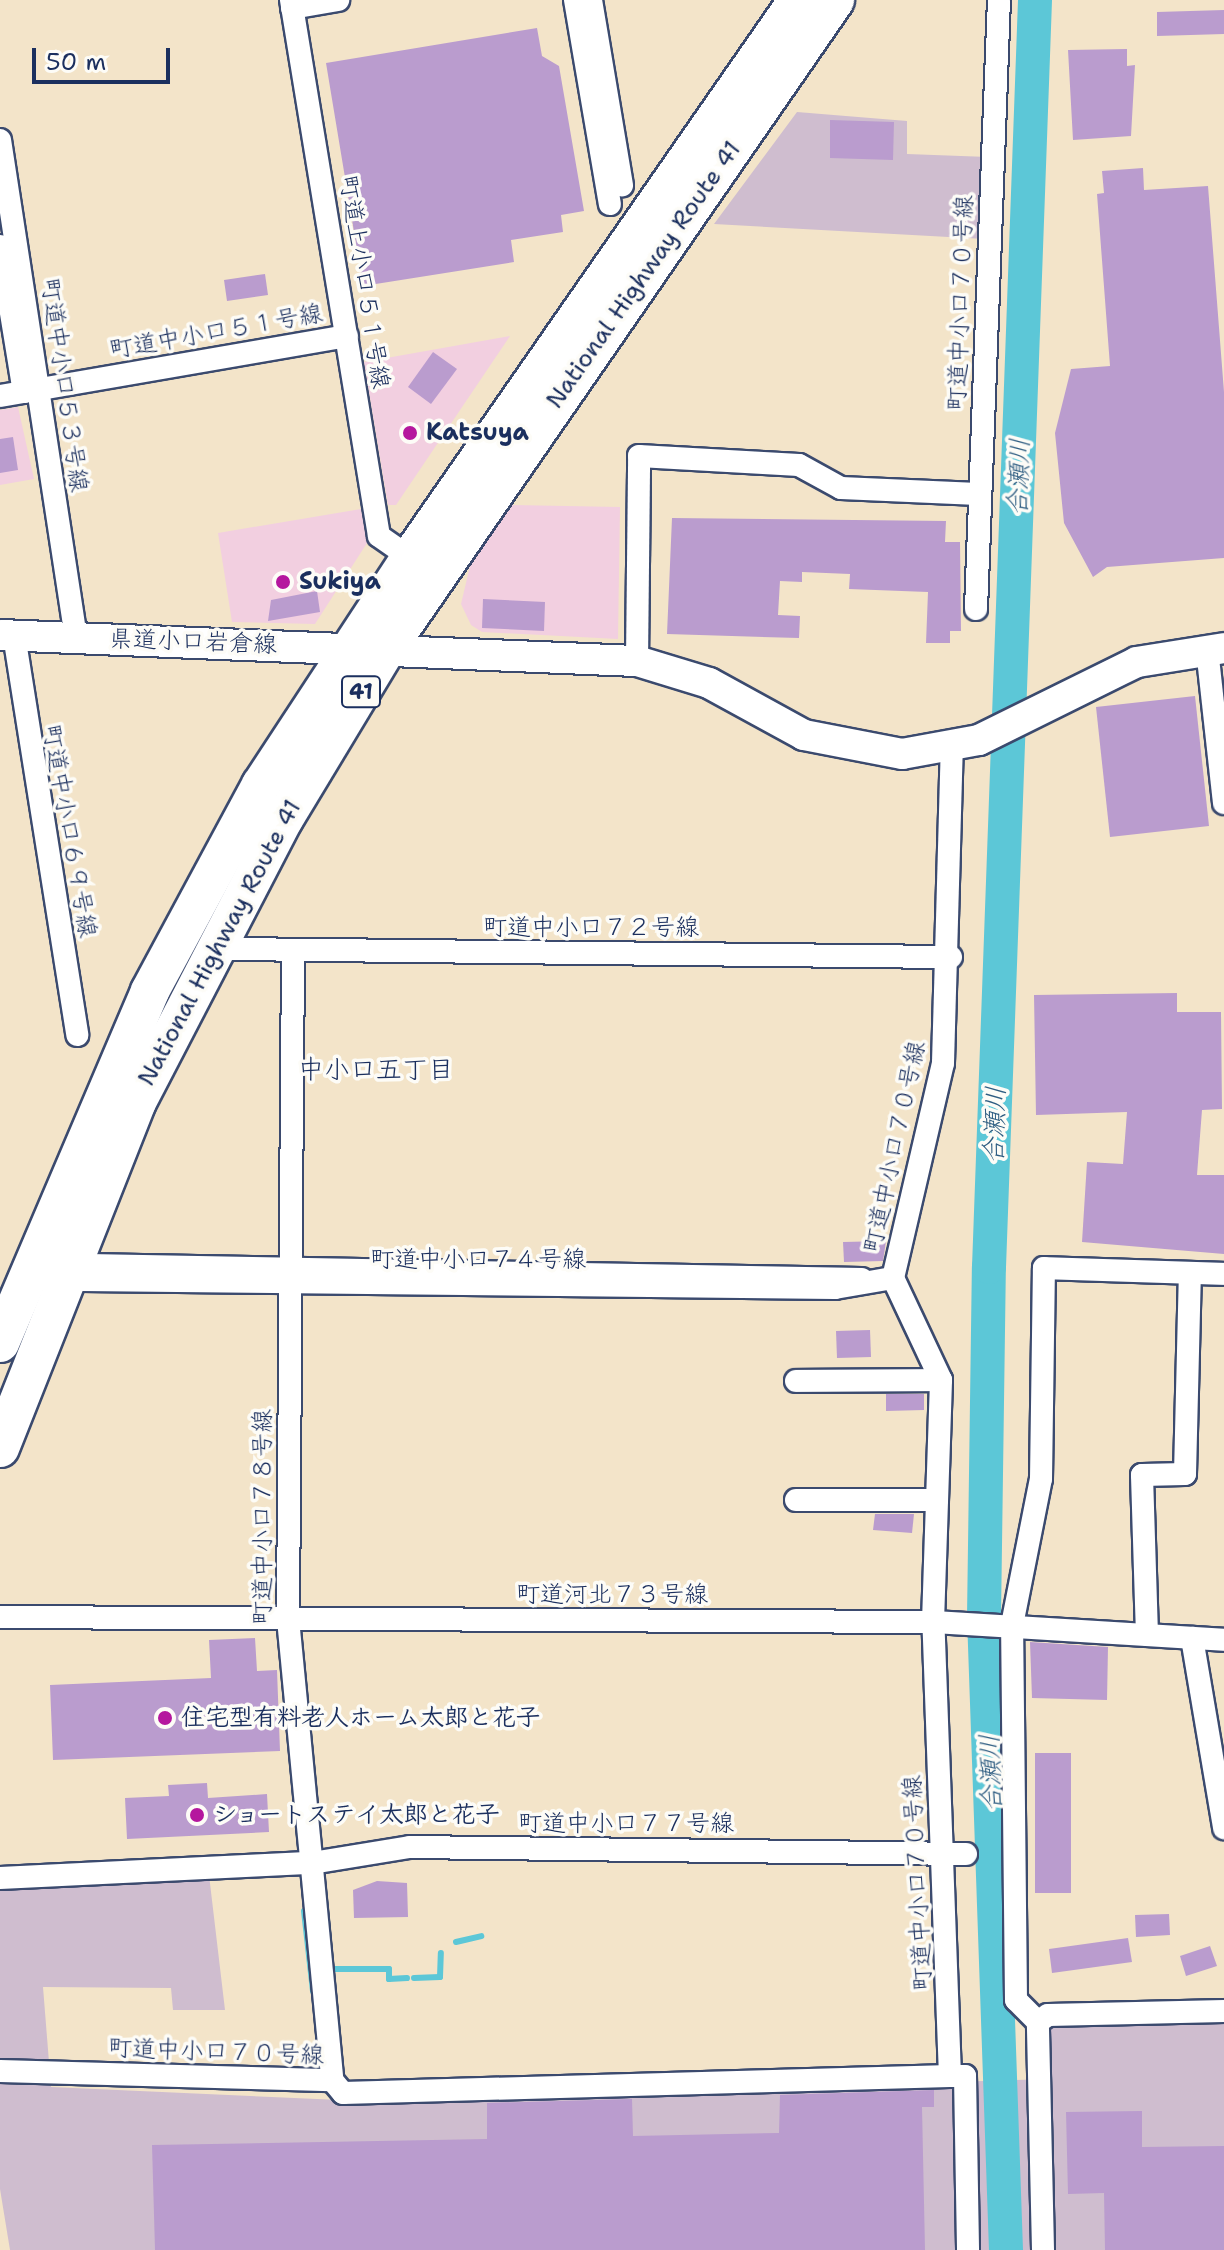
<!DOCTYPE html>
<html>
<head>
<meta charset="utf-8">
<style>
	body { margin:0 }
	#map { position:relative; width:1224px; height:2250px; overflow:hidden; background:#f3e4c9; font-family:"Shantell Sans","Klee One",sans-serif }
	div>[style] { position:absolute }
	.built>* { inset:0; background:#f2cfe0 }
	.industrial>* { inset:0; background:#cfbdcf }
	.stream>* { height:6px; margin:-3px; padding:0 3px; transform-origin:3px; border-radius:3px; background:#5cc7d7 }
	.river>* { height:34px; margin:-17px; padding:0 17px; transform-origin:17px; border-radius:17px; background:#5cc7d7 }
	.building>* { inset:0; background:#ba9cce }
	.roads { filter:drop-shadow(2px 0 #3b4a6e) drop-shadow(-2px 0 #3b4a6e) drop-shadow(0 2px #3b4a6e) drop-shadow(0 -2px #3b4a6e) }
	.street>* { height:22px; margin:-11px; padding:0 11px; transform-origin:11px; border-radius:11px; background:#fff }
	.secondary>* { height:30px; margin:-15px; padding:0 15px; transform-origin:15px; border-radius:15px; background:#fff }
	.highway>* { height:38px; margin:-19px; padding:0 19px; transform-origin:19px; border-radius:19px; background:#fff }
	.dots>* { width:22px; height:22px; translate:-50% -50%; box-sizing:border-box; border:4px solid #fdfcf7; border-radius:50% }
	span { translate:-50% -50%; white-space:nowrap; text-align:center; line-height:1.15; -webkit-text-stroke:7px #fdfcf7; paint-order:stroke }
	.shield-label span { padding:2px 6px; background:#fdfcf7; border:2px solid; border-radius:6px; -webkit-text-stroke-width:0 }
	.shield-label { font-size:22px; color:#1b2f5e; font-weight:700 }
	.street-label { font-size:24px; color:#1b2f5e }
	.poi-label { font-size:24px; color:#1b2f5e; font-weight:700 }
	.left { translate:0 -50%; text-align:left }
	.water-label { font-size:26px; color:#2e5d82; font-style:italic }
	.neighbourhood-label { font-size:26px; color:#1b2f5e }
	.scale { position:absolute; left:32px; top:48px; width:138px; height:36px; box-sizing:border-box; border:4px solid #1b2f5e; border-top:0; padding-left:10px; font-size:24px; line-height:28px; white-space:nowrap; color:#1b2f5e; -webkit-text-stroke:6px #fdfcf7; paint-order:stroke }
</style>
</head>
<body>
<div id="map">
	<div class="built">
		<div style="clip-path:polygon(510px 336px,396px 505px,388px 505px,364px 362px)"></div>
		<div style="clip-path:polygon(18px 407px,34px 479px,0 485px,0 410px)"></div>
		<div style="clip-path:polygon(512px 505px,620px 507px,618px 639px,482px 632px,471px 625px,461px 604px,470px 566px)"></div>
		<div style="clip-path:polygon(361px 509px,367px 543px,315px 624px,232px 622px,218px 533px)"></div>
	</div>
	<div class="industrial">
		<div style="clip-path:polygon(797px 112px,907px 121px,907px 154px,988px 157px,985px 239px,714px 224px)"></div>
		<div style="clip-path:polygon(209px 1875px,225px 2010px,173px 2010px,171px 1988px,43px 1987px,51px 2087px,340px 2100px,1050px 2079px,1050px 2025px,1224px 2024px,1224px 2250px,10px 2250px,0 2189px,0 1885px)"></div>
	</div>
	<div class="stream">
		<div style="left:304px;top:1911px;width:81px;rotate:83.6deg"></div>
		<div style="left:456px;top:1942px;width:26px;rotate:-13deg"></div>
		<div style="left:328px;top:1969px;width:61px"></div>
		<div style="left:389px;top:1969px;width:10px;rotate:90deg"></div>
		<div style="left:389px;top:1979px;width:18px;rotate:-3deg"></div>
		<div style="left:414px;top:1978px;width:26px;rotate:-2deg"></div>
		<div style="left:440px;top:1977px;width:24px;rotate:-88deg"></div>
	</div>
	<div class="river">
		<div style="left:1006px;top:2250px;width:633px;rotate:-91.99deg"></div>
		<div style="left:984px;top:1617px;width:350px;rotate:-89.2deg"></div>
		<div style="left:989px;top:1267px;width:1268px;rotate:-87.92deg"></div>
	</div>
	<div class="building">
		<div style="clip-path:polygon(1224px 10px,1224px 34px,1157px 36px,1157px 12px)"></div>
		<div style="clip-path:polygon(537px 28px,542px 56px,559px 66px,584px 211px,561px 215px,563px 232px,511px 240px,514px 262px,363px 286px,326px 63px)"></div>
		<div style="clip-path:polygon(1127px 49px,1127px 66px,1135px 65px,1131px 136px,1073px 140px,1068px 50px)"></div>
		<div style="clip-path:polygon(830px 120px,894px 122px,893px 160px,830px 158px)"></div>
		<div style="clip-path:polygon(1143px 168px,1144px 190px,1208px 186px,1224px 392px,1224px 558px,1107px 567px,1093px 577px,1064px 523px,1055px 433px,1071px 369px,1110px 366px,1097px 194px,1104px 193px,1102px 171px)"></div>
		<div style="clip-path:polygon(265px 274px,268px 295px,227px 301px,224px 280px)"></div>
		<div style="clip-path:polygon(433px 352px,457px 369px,431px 404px,408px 387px)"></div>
		<div style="clip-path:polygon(13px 437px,18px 470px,0 473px,0 439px)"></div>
		<div style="clip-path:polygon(672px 518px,946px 521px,945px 542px,960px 542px,961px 631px,950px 631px,950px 643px,926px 643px,928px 592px,849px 589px,850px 574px,802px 572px,802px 582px,780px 581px,778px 615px,800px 616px,799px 638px,667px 634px)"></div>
		<div style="clip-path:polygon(317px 591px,320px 612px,268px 621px,271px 600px)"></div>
		<div style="clip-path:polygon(483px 599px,545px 602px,544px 631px,482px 628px)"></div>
		<div style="clip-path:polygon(1195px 696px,1209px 826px,1110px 837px,1096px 707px)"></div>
		<div style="clip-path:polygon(1177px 993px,1177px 1012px,1221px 1012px,1222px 1109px,1202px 1110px,1197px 1175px,1224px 1175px,1224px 1254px,1082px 1242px,1087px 1162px,1123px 1164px,1127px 1112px,1036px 1115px,1034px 995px)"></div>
		<div style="clip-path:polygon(886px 1241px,883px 1261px,844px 1262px,843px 1242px)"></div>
		<div style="clip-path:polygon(870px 1330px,871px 1357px,837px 1358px,836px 1331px)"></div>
		<div style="clip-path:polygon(886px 1394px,924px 1394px,924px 1410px,886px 1411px)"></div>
		<div style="clip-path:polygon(875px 1514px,914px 1514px,912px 1533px,873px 1530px)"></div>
		<div style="clip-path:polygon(255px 1638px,257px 1671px,277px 1670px,280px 1751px,53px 1760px,50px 1685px,211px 1678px,209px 1640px)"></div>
		<div style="clip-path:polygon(1030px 1642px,1108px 1647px,1107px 1700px,1032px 1698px)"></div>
		<div style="clip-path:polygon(1035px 1753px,1071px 1753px,1071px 1893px,1035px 1893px)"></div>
		<div style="clip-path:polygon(207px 1783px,208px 1798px,267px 1794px,269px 1832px,127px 1839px,125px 1798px,169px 1796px,168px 1785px)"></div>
		<div style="clip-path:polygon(377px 1881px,407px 1883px,408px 1917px,354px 1918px,353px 1890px)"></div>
		<div style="clip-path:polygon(1169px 1914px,1170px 1935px,1136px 1937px,1135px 1915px)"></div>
		<div style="clip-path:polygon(1128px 1938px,1132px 1962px,1052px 1973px,1049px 1949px)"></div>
		<div style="clip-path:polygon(1210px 1946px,1217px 1966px,1186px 1976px,1180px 1956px)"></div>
		<div style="clip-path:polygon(934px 2090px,934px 2107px,922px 2107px,925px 2250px,155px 2250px,152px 2145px,487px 2139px,487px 2103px,632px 2099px,633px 2136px,779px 2133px,780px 2095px)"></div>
		<div style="clip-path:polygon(1142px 2111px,1142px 2147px,1224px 2146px,1224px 2250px,1105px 2250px,1104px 2193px,1068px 2194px,1066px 2112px)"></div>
	</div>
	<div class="roads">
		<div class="street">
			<div style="left:291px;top:0;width:543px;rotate:80.68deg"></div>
			<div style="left:379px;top:536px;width:38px;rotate:35deg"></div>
			<div style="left:575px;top:0;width:207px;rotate:80.3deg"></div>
			<div style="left:591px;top:0;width:188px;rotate:80.5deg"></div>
			<div style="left:292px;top:8px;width:47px;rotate:-9.9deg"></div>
			<div style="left:0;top:140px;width:504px;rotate:81.32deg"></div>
			<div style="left:0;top:246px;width:148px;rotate:80.7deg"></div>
			<div style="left:0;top:396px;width:352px;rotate:-9.8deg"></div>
			<div style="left:976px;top:609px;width:609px;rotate:-87.84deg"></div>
			<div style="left:14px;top:635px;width:405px;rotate:81deg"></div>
			<div style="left:1207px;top:649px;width:155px;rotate:83.7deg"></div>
			<div style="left:637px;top:661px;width:205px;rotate:-89.4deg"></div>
			<div style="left:639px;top:456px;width:160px;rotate:3.2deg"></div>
			<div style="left:799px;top:465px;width:48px;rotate:28.7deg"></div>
			<div style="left:841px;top:488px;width:137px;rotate:2.5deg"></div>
			<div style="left:231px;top:949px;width:720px;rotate:0.64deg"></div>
			<div style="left:293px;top:951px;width:668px;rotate:90.43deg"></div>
			<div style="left:288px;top:1619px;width:463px;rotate:84.5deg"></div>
			<div style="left:88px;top:1265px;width:774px;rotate:1.04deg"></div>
			<div style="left:82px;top:1280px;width:753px;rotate:0.61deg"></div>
			<div style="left:835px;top:1288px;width:59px;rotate:-9.8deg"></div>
			<div style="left:796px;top:1381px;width:145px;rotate:-0.4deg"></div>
			<div style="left:796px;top:1500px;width:141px"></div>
			<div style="left:0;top:1617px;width:933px;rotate:0.31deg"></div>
			<div style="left:933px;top:1622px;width:292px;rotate:3.5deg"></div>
			<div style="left:1147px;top:1635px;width:160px;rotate:-91.8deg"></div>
			<div style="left:1142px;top:1475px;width:43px;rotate:-1.3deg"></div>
			<div style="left:1185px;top:1474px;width:201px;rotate:-88.6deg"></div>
			<div style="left:1192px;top:1638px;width:193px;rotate:80.4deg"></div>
			<div style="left:0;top:1878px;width:312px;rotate:-2.8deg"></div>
			<div style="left:312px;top:1863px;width:99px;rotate:-9.3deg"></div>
			<div style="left:410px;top:1847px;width:556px;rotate:0.72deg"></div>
			<div style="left:1038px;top:2022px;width:31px;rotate:-135deg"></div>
			<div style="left:1016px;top:2000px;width:375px;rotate:-90.6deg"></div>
			<div style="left:1012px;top:1625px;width:149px;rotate:-78.8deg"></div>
			<div style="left:1041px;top:1479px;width:211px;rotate:-89.2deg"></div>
			<div style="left:1044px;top:1268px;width:180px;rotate:1.9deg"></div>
			<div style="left:0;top:2071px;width:332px;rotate:1.6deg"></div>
			<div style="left:332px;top:2080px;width:17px;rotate:50deg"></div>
			<div style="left:343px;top:2093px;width:607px;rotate:-1.6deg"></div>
			<div style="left:950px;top:2076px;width:454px;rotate:-92.1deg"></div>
			<div style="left:933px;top:1622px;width:242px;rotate:-88.1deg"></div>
			<div style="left:941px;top:1380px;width:113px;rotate:-115.2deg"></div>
			<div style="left:893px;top:1278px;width:221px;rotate:-76.9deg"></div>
			<div style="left:943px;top:1063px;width:315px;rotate:-88.4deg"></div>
			<div style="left:950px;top:2076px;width:15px"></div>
			<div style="left:965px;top:2076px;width:174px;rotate:89deg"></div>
			<div style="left:1043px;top:2250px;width:228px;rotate:-91.3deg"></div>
			<div style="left:1038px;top:2022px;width:12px;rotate:-35deg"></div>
			<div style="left:1048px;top:2015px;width:176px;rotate:-1.3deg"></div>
		</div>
		<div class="secondary">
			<div style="left:0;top:635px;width:638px;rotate:2.34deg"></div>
			<div style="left:637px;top:661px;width:75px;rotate:17deg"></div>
			<div style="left:709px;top:683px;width:108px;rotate:28.7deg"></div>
			<div style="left:804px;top:735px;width:100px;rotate:11deg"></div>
			<div style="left:902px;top:754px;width:78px;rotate:-10.3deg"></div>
			<div style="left:979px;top:740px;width:176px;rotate:-26.3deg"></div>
			<div style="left:1137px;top:662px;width:88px;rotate:-9.1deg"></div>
		</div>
		<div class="highway">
			<div style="left:0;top:1343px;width:383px;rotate:-66.9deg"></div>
			<div style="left:150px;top:991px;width:234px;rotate:-61.7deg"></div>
			<div style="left:261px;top:785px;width:272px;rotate:-56.7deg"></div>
			<div style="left:410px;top:558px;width:680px;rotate:-55.19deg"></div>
			<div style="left:0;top:1448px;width:372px;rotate:-68.4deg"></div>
			<div style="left:137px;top:1102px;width:319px;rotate:-62.6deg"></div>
			<div style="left:284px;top:819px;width:197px;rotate:-58.9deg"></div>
			<div style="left:386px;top:650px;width:790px;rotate:-55.36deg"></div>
		</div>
	</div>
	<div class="dots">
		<div style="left:410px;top:433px;background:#b5179e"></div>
		<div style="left:283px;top:582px;background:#b5179e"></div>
		<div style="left:165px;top:1718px;background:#b5179e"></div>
		<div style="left:197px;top:1815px;background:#b5179e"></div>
	</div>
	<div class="shield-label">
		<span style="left:361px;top:692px">41</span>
	</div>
	<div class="street-label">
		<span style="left:644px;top:275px;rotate:-55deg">National Highway Route 41</span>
		<span style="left:364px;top:282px;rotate:81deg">町道上小口５１号線</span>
		<span style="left:961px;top:303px;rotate:-88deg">町道中小口７０号線</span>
		<span style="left:216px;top:332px;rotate:-10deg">町道中小口５１号線</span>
		<span style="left:64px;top:385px;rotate:82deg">町道中小口５３号線</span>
		<span style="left:193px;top:642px;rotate:2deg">県道小口岩倉線</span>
		<span style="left:69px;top:831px;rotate:80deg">町道中小口６９号線</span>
		<span style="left:591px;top:928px">町道中小口７２号線</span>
		<span style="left:220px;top:943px;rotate:-62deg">National Highway Route 41</span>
		<span style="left:895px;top:1147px;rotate:-78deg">町道中小口７０号線</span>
		<span style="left:478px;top:1260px">町道中小口７４号線</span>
		<span style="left:263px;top:1517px;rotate:-90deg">町道中小口７８号線</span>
		<span style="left:612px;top:1595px">町道河北７３号線</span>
		<span style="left:626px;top:1824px">町道中小口７７号線</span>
		<span style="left:918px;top:1883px;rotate:-93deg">町道中小口７０号線</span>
		<span style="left:216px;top:2052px;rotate:2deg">町道中小口７０号線</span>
	</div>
	<div class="poi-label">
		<span class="left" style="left:426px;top:433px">Katsuya</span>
		<span class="left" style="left:299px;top:582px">Sukiya</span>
		<span class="left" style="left:181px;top:1718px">住宅型有料老人ホーム太郎と花子</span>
		<span class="left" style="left:213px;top:1815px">ショートステイ太郎と花子</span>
	</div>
	<div class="water-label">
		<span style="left:1018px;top:477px;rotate:-88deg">合瀬川</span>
		<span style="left:994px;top:1125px;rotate:-88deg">合瀬川</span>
		<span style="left:990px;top:1773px;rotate:-92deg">合瀬川</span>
	</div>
	<div class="neighbourhood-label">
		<span style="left:376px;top:1069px">中小口五丁目</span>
	</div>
	<div class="scale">50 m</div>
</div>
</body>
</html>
